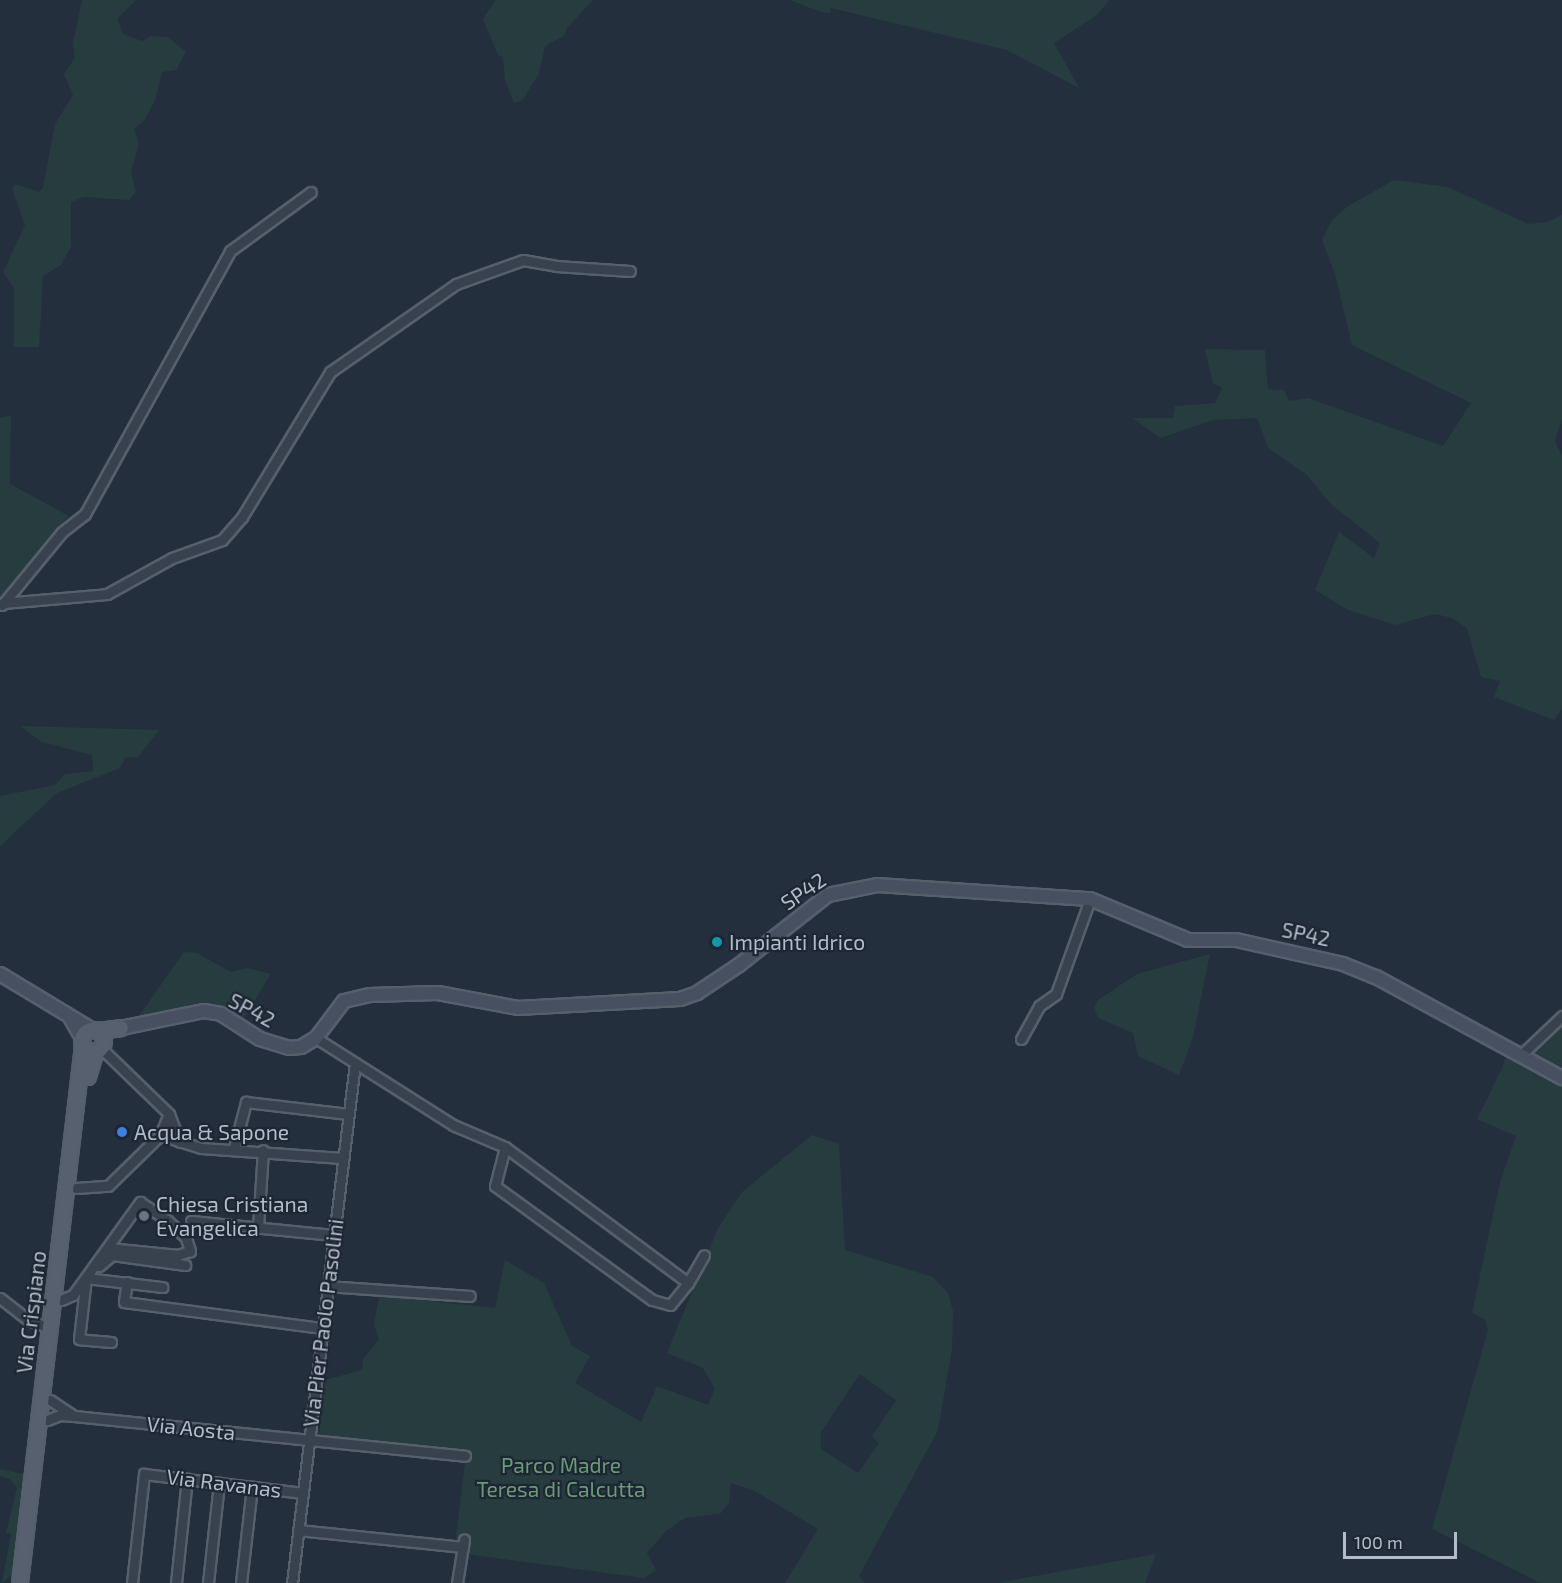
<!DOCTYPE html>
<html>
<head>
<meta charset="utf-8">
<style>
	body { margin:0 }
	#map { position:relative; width:1562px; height:1583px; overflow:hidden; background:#242f3e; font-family:"Exo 2",sans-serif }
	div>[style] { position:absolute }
	.green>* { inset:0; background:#263c3f }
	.roads { filter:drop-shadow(2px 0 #565f6c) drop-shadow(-2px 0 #565f6c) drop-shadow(0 2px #565f6c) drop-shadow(0 -2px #565f6c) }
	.street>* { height:9px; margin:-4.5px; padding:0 4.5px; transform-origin:4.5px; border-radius:4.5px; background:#38414e }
	.secondary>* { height:12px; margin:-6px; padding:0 6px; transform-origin:6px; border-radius:6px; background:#465061 }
	.primary>* { height:14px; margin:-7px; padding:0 7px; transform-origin:7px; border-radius:7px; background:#56606e }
	.primary>.ring { margin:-7px; padding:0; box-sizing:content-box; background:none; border:14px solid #56606e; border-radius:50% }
	.dots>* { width:16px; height:16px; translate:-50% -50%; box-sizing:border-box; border:3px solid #1d2633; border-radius:50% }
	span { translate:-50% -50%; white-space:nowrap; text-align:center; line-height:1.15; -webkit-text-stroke:4.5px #1d2633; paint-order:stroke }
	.street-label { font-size:21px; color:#b4bcc9 }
	.poi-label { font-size:21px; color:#b4bcc9 }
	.left { translate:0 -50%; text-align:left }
	.park-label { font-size:21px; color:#6b9a76 }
	.scale { position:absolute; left:1343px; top:1532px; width:114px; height:27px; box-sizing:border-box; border:3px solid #b4bcc9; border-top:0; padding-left:8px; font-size:18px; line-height:21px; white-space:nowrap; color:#b4bcc9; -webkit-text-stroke:4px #1d2633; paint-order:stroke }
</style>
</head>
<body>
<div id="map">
	<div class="green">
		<div style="clip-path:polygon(82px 0,136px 0,117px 19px,123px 34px,142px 41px,151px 36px,168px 37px,186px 52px,176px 70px,162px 72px,155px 101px,144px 121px,134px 129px,139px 143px,131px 172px,136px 192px,129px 200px,84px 197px,71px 202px,71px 247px,61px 265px,43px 276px,39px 347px,14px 347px,14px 288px,3px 272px,25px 225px,12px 188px,15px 184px,39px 192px,43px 188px,55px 124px,73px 95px,64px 74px,75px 58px,73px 43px)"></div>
		<div style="clip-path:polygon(496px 0,593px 0,567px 28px,564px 36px,545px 46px,539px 73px,523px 100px,514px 103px,505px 80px,503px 57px,498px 55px,483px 19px)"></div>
		<div style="clip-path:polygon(790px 0,1109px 0,1097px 15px,1054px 43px,1079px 88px,1007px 50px,831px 8px,830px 13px,821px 12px)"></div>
		<div style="clip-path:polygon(1394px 180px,1448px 187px,1528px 224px,1547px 222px,1562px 215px,1562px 419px,1555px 441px,1562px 456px,1562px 709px,1554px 720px,1494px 697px,1500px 681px,1481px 677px,1467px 628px,1452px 618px,1435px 614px,1395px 625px,1348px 610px,1315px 590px,1339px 532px,1374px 558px,1380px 543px,1331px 504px,1307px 475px,1268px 448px,1257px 418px,1213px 420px,1160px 438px,1133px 418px,1173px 418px,1175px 406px,1215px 403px,1222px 388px,1213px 383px,1205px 349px,1265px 350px,1268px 389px,1284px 390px,1289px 401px,1308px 398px,1443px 446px,1471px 403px,1352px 345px,1335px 274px,1322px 240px,1332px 220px,1348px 206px)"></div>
		<div style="clip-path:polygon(11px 415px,10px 484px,69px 516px,0 599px,0 418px)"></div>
		<div style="clip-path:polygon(20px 726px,159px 730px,138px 757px,125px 758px,120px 768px,57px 793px,0 846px,0 796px,55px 785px,65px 774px,93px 771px,92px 755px,42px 742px)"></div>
		<div style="clip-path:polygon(184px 952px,197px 953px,231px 972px,247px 968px,271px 974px,242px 1021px,209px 1006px,140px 1020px,139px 1016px)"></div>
		<div style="clip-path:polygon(1210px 954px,1193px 1037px,1179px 1075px,1138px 1056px,1133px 1033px,1098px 1018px,1094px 1008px,1098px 1000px,1137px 974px)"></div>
		<div style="clip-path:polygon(1562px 1011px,1562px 1072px,1515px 1046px,1529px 1041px)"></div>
		<div style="clip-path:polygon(1503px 1050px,1562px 1081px,1562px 1583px,1541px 1583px,1432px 1529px,1488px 1330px,1485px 1320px,1472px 1313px,1500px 1182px,1516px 1136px,1477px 1119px,1502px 1068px,1506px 1056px)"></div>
		<div style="clip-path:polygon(evenodd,812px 1135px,839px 1144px,845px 1250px,933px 1277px,948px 1293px,953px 1311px,952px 1349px,938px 1430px,859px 1576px,865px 1583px,785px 1583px,818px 1529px,755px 1491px,731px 1483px,729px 1503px,720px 1514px,685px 1518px,666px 1531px,647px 1553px,656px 1570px,644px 1578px,466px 1554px,456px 1538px,466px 1454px,319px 1436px,325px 1380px,362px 1370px,363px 1359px,379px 1339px,374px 1325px,379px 1297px,375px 1295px,495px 1308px,505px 1260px,544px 1283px,572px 1346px,590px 1356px,575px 1383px,641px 1422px,657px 1386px,708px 1405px,715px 1389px,703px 1368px,667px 1353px,718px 1228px,742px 1192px,812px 1135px,860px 1374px,896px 1400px,872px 1436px,879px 1443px,858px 1473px,821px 1449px,821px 1432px,860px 1374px)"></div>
		<div style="clip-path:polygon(0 1469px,27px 1475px,15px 1572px,2px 1583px,11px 1534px,6px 1533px,17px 1488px,10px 1479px,0 1476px)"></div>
		<div style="clip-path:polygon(1156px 1554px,1145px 1583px,997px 1583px)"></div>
	</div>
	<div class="roads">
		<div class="street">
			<div style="left:3px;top:603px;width:104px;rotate:-4.9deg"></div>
			<div style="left:107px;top:594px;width:74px;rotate:-29deg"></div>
			<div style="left:172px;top:558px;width:53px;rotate:-19.8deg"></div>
			<div style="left:222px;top:540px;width:30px;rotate:-49deg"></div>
			<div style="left:242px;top:517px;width:170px;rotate:-58.7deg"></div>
			<div style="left:330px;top:372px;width:154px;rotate:-34.9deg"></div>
			<div style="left:456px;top:284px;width:71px;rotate:-19.7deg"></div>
			<div style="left:523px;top:260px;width:34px;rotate:10deg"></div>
			<div style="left:556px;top:266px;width:74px;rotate:3.9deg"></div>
			<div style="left:2px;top:605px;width:94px;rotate:-50.6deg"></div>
			<div style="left:62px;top:532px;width:29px;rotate:-38deg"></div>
			<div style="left:85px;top:514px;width:300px;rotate:-61.1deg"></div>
			<div style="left:230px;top:251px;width:100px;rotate:-36.1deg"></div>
			<div style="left:316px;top:1038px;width:162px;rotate:32.4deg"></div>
			<div style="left:453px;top:1125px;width:56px;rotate:22.9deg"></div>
			<div style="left:505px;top:1147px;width:228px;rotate:36.6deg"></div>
			<div style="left:688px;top:1283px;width:28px;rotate:129deg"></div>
			<div style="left:670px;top:1305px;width:19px;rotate:-164deg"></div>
			<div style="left:652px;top:1300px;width:194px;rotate:-144deg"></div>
			<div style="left:495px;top:1186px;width:40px;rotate:-75.6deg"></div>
			<div style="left:1021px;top:1039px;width:38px;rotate:-61deg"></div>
			<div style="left:1039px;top:1006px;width:21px;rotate:-35deg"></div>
			<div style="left:1056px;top:994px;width:101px;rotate:-70.3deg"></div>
			<div style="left:101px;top:1048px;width:95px;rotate:44.1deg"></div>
			<div style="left:169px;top:1114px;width:30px;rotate:69deg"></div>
			<div style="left:1520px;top:1056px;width:58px;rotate:-43.6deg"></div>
			<div style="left:160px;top:1135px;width:43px;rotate:17.6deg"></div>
			<div style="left:201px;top:1148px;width:141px;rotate:4.1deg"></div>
			<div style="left:234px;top:1148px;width:48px;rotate:-75.4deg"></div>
			<div style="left:246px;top:1102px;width:103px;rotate:6.7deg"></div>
			<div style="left:76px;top:1188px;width:32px;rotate:-4deg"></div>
			<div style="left:108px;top:1186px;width:73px;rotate:-44.4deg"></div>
			<div style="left:160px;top:1135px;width:23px;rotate:-67deg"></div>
			<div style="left:191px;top:1221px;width:143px;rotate:5.6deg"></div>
			<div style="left:258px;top:1227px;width:77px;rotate:-86.3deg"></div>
			<div style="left:99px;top:1266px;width:17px;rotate:-40deg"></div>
			<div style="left:112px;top:1255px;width:74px;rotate:7.8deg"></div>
			<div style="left:127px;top:1282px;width:20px;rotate:99deg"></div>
			<div style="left:124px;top:1302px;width:200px;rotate:7.5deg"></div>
			<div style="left:688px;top:1283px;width:32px;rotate:-60deg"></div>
			<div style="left:327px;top:1286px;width:143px;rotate:4deg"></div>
			<div style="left:0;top:1298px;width:36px;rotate:38deg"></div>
			<div style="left:28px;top:1320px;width:23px;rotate:20deg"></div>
			<div style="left:61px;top:1300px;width:13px;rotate:-23deg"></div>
			<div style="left:73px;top:1295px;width:115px;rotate:-54.2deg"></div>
			<div style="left:140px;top:1202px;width:32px;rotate:34deg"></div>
			<div style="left:167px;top:1220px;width:26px;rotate:43deg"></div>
			<div style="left:186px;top:1238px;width:14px;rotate:73deg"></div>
			<div style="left:190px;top:1251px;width:13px;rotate:162deg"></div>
			<div style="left:178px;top:1255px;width:70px;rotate:-174.3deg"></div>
			<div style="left:111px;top:1342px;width:32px;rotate:-175deg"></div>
			<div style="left:79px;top:1339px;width:61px;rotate:-83.5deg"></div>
			<div style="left:86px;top:1278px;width:77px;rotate:6.8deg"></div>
			<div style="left:50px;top:1400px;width:27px;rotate:34deg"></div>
			<div style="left:47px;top:1420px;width:14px;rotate:-21deg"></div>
			<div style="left:60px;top:1415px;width:14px;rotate:4deg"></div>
			<div style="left:74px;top:1416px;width:393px;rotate:5.8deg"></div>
			<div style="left:298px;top:1530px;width:166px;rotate:5.9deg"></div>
			<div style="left:132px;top:1583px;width:110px;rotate:-83.7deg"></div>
			<div style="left:144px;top:1474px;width:160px;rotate:6.8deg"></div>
			<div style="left:176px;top:1583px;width:105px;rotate:-84deg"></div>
			<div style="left:208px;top:1583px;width:101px;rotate:-83.7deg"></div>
			<div style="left:241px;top:1583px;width:97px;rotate:-83.5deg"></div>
			<div style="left:292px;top:1583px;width:524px;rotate:-83.09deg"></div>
			<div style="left:457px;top:1583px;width:44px;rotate:-80.8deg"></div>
		</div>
		<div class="secondary">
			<div style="left:0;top:974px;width:109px;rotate:31.1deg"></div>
			<div style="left:71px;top:1019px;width:22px;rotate:60deg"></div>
			<div style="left:121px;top:1028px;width:85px;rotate:-11.6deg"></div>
			<div style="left:204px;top:1011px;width:17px;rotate:10deg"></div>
			<div style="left:221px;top:1014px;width:46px;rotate:32.7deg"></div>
			<div style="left:260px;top:1039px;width:30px;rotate:17deg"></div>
			<div style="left:289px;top:1048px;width:12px;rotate:-5deg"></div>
			<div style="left:301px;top:1047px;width:17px;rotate:-31deg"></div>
			<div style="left:316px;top:1038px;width:46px;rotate:-52.9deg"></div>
			<div style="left:344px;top:1001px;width:27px;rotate:-13deg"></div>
			<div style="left:370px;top:995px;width:68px;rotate:-1.7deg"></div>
			<div style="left:438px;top:993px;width:81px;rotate:10.6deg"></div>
			<div style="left:518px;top:1008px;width:162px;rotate:-3.2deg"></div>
			<div style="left:680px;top:999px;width:18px;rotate:-19deg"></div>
			<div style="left:697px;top:993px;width:50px;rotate:-33.7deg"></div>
			<div style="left:739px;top:965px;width:113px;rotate:-38.2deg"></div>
			<div style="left:828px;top:895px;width:50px;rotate:-11.5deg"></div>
			<div style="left:877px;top:885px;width:213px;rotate:3.8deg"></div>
			<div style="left:1090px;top:899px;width:106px;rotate:22.7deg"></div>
			<div style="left:1188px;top:940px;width:48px"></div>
			<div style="left:1236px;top:940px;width:110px;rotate:12.6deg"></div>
			<div style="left:1343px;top:964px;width:35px;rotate:22deg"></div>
			<div style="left:1376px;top:977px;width:212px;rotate:28.5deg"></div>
		</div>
		<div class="primary">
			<div class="ring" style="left:82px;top:1030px;width:8px;height:8px"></div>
			<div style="left:98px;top:1031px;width:23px;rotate:-7deg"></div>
			<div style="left:88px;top:1077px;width:27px;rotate:-73deg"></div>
			<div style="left:20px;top:1583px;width:541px;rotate:-83.31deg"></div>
		</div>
	</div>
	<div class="dots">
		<div style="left:717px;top:942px;background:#0f9aa8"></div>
		<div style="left:122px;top:1132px;background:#3f7fe0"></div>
		<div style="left:144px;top:1216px;background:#6b7280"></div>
	</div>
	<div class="street-label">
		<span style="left:803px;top:891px;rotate:-34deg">SP42</span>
		<span style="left:1306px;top:934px;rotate:12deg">SP42</span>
		<span style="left:252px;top:1010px;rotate:28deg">SP42</span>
		<span style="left:31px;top:1312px;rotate:-83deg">Via Crispiano</span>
		<span style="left:323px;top:1323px;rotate:-83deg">Via Pier Paolo Pasolini</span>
		<span style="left:191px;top:1428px;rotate:6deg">Via Aosta</span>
		<span style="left:224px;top:1483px;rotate:7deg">Via Ravanas</span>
	</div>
	<div class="poi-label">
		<span class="left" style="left:729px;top:942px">Impianti Idrico</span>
		<span class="left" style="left:134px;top:1132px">Acqua &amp; Sapone</span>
		<span class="left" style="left:156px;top:1216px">Chiesa Cristiana<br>Evangelica</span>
	</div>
	<div class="park-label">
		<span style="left:561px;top:1477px">Parco Madre<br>Teresa di Calcutta</span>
	</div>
	<div class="scale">100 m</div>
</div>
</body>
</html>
